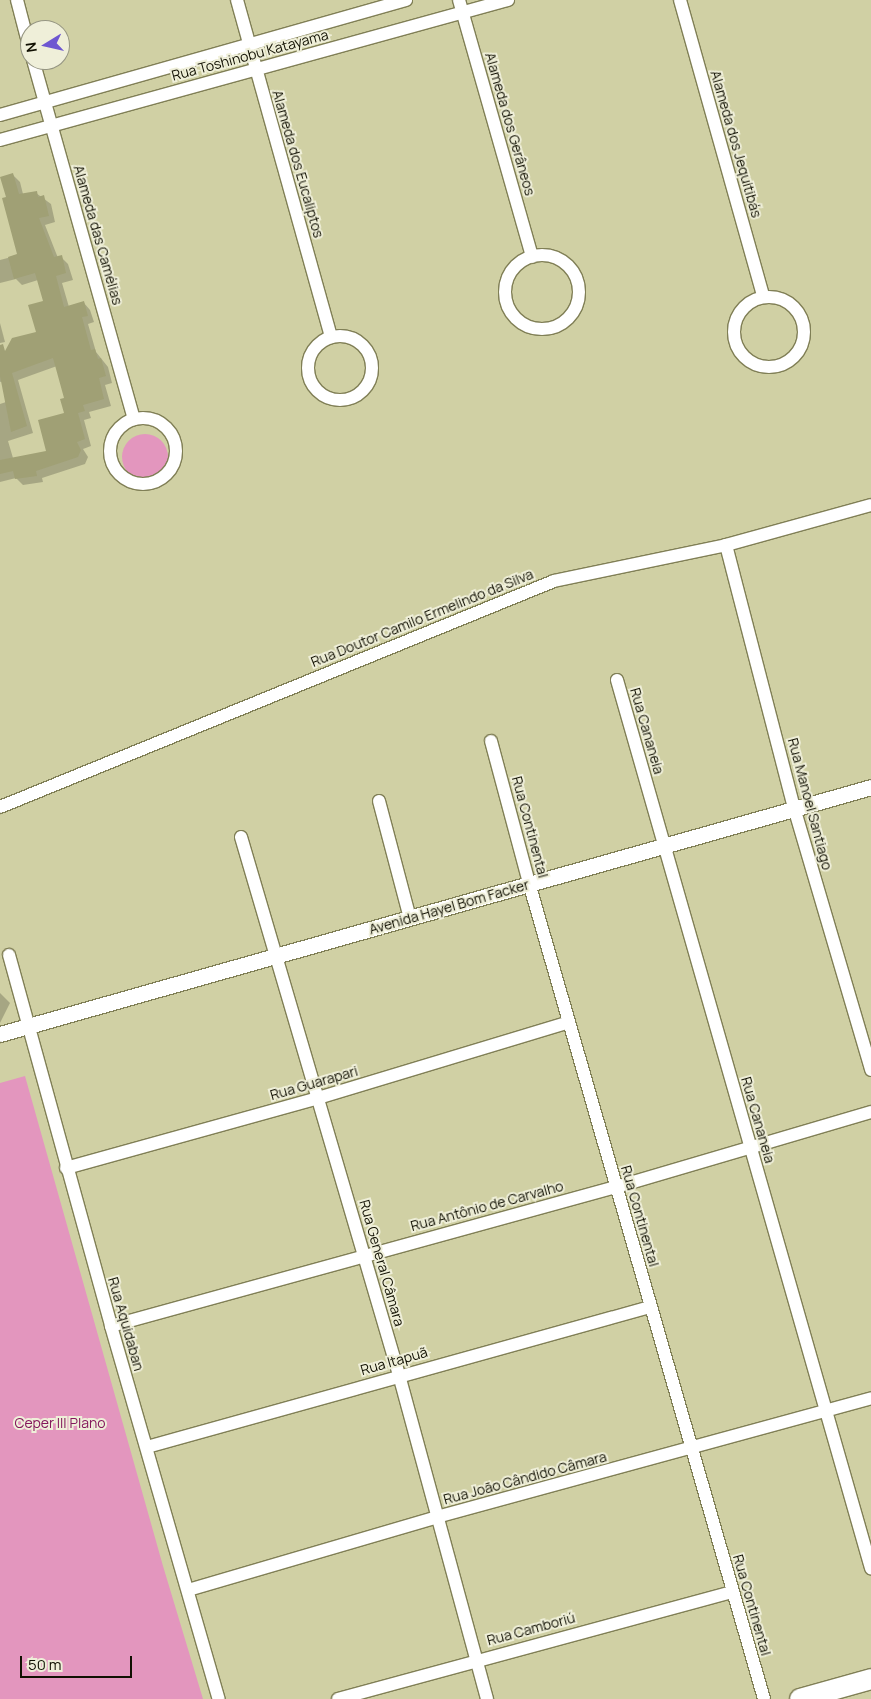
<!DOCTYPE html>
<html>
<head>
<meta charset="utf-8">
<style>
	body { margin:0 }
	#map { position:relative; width:871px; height:1699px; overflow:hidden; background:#d0d0a4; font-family:Manrope,sans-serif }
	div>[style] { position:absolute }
	.green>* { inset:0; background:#e396be }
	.round { border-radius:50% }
	.shadow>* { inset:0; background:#0003 }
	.building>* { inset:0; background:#a0a075 }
	.roads { filter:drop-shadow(1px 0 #807f56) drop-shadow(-1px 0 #807f56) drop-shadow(0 1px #807f56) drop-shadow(0 -1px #807f56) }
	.minor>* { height:12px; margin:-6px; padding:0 6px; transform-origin:6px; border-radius:6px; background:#fff }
	.minor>.ring { margin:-6px; padding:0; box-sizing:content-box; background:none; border:12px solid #fff; border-radius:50% }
	.tertiary>* { height:15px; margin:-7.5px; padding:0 7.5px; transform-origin:7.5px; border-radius:7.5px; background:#fff }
	.primary>* { height:20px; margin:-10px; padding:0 10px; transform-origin:10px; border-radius:10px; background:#fff }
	span { translate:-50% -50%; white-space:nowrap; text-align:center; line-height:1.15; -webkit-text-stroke:4px #efefd9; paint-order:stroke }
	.street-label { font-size:14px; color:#111002 }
	.park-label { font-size:14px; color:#84175c }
	.north { position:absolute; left:20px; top:20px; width:50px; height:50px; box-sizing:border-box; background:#efefd9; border:1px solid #969683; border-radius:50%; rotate:261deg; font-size:14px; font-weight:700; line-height:20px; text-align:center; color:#111002 }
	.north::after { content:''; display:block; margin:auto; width:18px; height:22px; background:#6e57d1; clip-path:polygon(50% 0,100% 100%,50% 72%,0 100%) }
	.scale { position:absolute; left:20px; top:1656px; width:112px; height:22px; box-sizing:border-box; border:2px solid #111002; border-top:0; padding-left:6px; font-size:15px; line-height:18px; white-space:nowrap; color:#111002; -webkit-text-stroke:4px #efefd9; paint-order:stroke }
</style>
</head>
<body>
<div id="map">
	<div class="green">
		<div class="round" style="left:122px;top:434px;width:46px;height:46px"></div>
		<div style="clip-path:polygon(25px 1076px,163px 1566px,203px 1699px,0 1699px,0 1083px)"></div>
	</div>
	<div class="shadow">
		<div style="clip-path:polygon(evenodd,13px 175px,20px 182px,23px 194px,36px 193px,51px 204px,55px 222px,45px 225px,58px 258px,61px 257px,68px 264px,73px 280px,62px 283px,69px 307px,84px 303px,90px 310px,94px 322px,88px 324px,96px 352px,108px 367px,112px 383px,105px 385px,111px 406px,89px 412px,91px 418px,84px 420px,91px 446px,83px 449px,88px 457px,85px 464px,42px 478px,43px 482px,23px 485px,16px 478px,0 482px,0 404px,9px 401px,3px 381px,0 382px,0 362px,37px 332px,44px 302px,38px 280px,22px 285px,16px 279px,0 283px,0 260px,19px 255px,7px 198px,13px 175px,57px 366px,66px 399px,65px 414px,48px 452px,13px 458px,8px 441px,33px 433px,18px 380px,57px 366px)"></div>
		<div style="clip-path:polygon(0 323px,5px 342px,0 343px)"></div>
		<div style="clip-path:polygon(0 993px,10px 1003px,0 1023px)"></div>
	</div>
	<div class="building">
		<div style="clip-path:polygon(13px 173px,19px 194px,37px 191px,38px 197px,44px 195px,49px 216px,39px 218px,54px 257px,62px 255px,66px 273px,56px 276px,64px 307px,84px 301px,88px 316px,82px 317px,91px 350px,95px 349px,98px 359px,101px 358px,106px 376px,99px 378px,104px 399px,83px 405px,85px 411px,78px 413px,85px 439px,77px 442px,81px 450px,78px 457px,36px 471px,37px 476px,15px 479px,13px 471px,0 474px,0 460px,46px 451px,38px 420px,64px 413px,60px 399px,64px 398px,53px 358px,12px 373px,27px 426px,11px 432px,0 376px,0 345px,3px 344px,5px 351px,12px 338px,36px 332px,28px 305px,43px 301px,35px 273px,14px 279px,8px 257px,17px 254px,2px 198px,6px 197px,0 177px)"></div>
	</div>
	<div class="roads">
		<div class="minor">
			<div style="left:17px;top:0;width:52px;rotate:75.4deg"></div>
			<div style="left:237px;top:0;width:350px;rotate:74.4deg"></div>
			<div style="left:459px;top:0;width:267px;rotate:74.1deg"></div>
			<div style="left:680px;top:0;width:307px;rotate:74.3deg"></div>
			<div style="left:33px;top:60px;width:373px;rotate:74.3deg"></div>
			<div style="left:0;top:115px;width:422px;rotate:-15.8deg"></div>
			<div style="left:0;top:140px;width:527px;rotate:-15.41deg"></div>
			<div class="ring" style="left:505px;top:255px;width:62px;height:62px"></div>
			<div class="ring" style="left:734px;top:297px;width:58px;height:58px"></div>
			<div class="ring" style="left:308px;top:336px;width:52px;height:52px"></div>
			<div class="ring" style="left:110px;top:418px;width:54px;height:54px"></div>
			<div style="left:726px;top:545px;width:275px;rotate:75.5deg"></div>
			<div style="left:795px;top:811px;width:270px;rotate:73.6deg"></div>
			<div style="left:617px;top:680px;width:924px;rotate:74.04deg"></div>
			<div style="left:491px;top:741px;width:147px;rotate:75deg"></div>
			<div style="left:529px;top:883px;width:849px;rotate:73.93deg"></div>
			<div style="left:379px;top:801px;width:121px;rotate:75.2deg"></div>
			<div style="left:0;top:807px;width:598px;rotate:-22.19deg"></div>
			<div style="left:554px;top:581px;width:176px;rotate:-11.8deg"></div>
			<div style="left:726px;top:545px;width:150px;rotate:-15.4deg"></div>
			<div style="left:241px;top:837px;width:561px;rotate:73.63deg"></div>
			<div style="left:399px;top:1375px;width:336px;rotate:74.8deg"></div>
			<div style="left:9px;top:955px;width:385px;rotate:74.6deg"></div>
			<div style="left:111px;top:1326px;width:388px;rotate:73.9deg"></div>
			<div style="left:66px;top:1168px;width:262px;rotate:-15.5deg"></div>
			<div style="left:318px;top:1098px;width:262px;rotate:-16.8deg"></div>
			<div style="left:111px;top:1326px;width:524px;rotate:-15.39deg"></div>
			<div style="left:616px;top:1187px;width:266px;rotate:-16.4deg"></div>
			<div style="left:147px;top:1447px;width:522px;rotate:-15.55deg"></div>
			<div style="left:188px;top:1590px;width:259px;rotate:-16.3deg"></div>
			<div style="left:437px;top:1517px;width:450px;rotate:-15.3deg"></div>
			<div style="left:338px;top:1699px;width:408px;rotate:-15.2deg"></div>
		</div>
		<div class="tertiary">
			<div style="left:0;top:1034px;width:905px;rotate:-15.83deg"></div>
		</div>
		<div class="primary">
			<div style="left:800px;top:1699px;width:74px;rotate:-15.7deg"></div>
		</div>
	</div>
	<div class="street-label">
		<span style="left:250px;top:55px;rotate:-15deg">Rua Toshinobu Katayama</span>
		<span style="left:510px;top:124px;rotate:74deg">Alameda dos Gerâneos</span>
		<span style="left:736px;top:144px;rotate:74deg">Alameda dos Jequitibás</span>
		<span style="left:298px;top:164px;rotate:74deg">Alameda dos Eucaliptos</span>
		<span style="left:98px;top:235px;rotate:74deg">Alameda das Camélias</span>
		<span style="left:422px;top:618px;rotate:-22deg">Rua Doutor Camilo Ermelindo da Silva</span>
		<span style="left:647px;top:731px;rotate:74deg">Rua Cananeia</span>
		<span style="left:810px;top:804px;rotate:75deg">Rua Manoel Santiago</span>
		<span style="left:530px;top:827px;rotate:75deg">Rua Continental</span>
		<span style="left:449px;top:907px;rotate:-16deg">Avenida Hayel Bom Facker</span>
		<span style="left:314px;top:1083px;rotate:-16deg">Rua Guarapari</span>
		<span style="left:758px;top:1120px;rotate:74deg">Rua Cananeia</span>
		<span style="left:487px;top:1206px;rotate:-15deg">Rua Antônio de Carvalho</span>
		<span style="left:640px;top:1216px;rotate:74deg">Rua Continental</span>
		<span style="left:382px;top:1263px;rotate:74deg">Rua General Câmara</span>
		<span style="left:126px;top:1324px;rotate:74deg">Rua Aquidaban</span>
		<span style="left:394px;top:1361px;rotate:-16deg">Rua Itapuã</span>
		<span style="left:525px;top:1478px;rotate:-15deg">Rua João Cândido Câmara</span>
		<span style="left:752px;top:1605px;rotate:74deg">Rua Continental</span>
		<span style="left:531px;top:1629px;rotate:-15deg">Rua Camboriú</span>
	</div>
	<div class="park-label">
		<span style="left:60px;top:1423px">Ceper III Plano</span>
	</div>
	<div class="north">N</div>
	<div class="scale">50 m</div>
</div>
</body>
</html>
